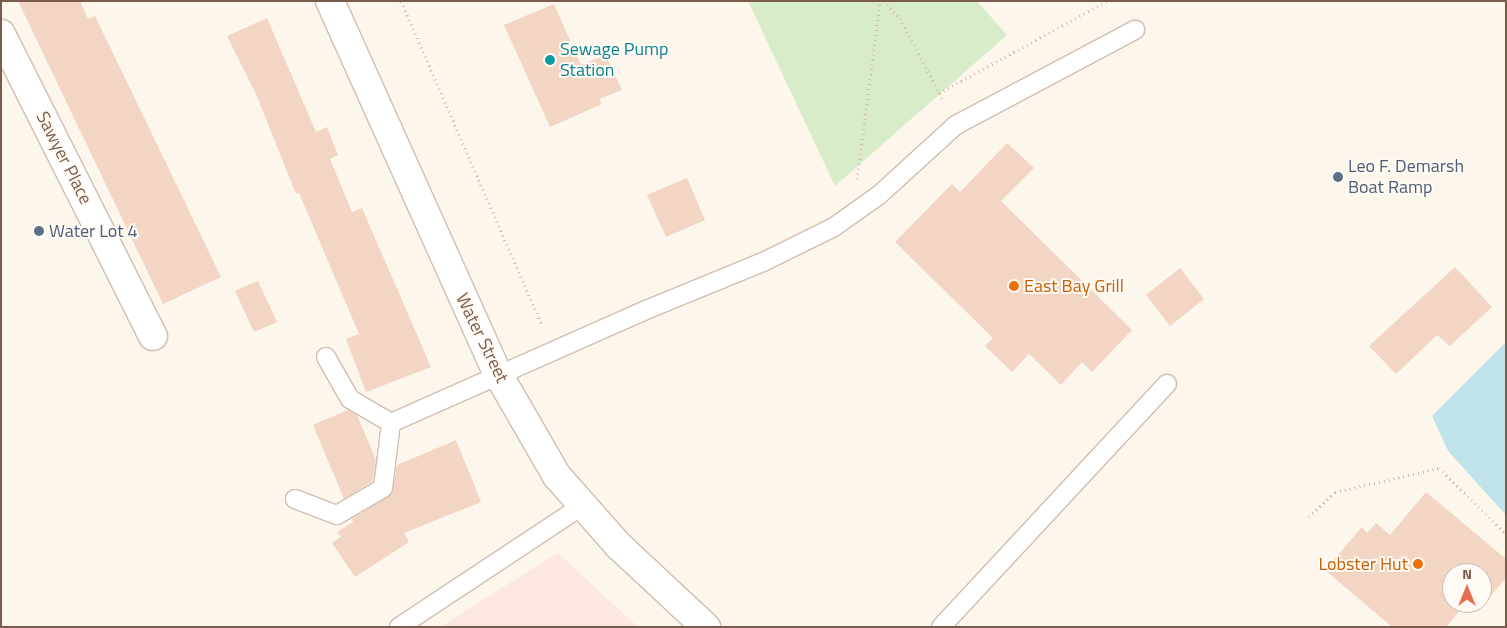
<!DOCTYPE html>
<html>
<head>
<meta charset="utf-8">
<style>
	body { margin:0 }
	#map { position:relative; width:1507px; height:628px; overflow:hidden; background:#fdf6ec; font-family:"Titillium Web",sans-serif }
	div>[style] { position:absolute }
	.commercial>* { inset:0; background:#fde8e0 }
	.green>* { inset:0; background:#d8ecc9 }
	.water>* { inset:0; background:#bfe3e8 }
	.building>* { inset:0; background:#f3d5c3 }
	.path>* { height:3px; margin-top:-1.5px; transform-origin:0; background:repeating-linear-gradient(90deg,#d9b8a5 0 1px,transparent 0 5px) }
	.roads { filter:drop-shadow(1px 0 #d1beb0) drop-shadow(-1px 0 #d1beb0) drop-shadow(0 1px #d1beb0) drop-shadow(0 -1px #d1beb0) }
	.service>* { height:18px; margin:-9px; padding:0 9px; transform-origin:9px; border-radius:9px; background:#fff }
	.minor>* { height:28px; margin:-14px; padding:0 14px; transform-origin:14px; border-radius:14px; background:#fff }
	.secondary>* { height:28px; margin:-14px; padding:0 14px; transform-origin:14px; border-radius:14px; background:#fff }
	.dots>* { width:14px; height:14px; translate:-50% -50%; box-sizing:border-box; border:2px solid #fffaf3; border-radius:50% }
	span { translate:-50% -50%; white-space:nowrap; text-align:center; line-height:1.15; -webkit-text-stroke:4px #fffaf3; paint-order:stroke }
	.culture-label { font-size:18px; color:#0d838f }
	.left { translate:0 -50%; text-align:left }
	.street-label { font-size:18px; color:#7a5c4d }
	.service-label { font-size:18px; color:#4e5e75 }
	.food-label { font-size:18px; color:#c56008 }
	.right { translate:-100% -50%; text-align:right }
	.frame { position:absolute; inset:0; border:2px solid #7a5c4d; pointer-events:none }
	.north { position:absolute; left:1442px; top:563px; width:50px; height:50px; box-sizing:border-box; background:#fffaf3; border:1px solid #cabbb1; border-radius:50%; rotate:0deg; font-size:14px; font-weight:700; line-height:20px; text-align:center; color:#7a5c4d }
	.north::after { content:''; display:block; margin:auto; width:18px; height:22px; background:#e76f51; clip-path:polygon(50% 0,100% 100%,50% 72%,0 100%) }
</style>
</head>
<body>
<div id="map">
	<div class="commercial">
		<div style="clip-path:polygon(558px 553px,638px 627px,440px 627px)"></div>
	</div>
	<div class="green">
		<div style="clip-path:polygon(748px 1px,977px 1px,1007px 35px,835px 186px)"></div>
	</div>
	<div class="water">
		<div style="clip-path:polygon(1506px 342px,1506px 515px,1448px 451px,1432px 416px)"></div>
	</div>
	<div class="building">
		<div style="clip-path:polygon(18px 1px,80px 1px,88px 19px,95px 16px,221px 277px,163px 304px)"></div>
		<div style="clip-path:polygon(554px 4px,581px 65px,606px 55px,622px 90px,599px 99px,602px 104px,550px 127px,504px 25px)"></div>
		<div style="clip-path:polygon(267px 18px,316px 132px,327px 127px,338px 155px,330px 159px,352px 212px,362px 208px,431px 367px,366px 392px,346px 339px,359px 334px,299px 193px,296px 194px,256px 94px,227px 36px)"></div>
		<div style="clip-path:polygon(1007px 143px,1034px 168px,1001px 201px,1132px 330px,1092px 372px,1082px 362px,1061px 385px,1029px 354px,1012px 372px,985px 346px,993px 338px,895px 242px,952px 184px,960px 192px)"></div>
		<div style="clip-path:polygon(687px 178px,705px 220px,666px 237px,647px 195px)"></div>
		<div style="clip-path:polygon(1455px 267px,1492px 307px,1450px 346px,1437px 335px,1396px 374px,1369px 346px)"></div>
		<div style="clip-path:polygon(1180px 268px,1204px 299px,1170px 326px,1146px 295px)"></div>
		<div style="clip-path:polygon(258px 281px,277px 322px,254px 332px,235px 291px)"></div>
		<div style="clip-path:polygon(348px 410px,357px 415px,376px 460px,373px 481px,344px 499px,313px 425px)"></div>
		<div style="clip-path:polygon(456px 440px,481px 502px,404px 533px,409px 542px,355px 577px,332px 543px,341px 537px,337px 532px,353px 522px,352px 519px,392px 494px,397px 465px)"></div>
		<div style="clip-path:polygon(evenodd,1426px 492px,1506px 559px,1506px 578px,1477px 612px,1466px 603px,1446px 627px,1392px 627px,1325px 570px,1362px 527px,1367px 533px,1376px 523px,1390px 535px,1426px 492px,1452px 573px,1482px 573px,1482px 603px,1452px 603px,1452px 573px)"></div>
	</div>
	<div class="path">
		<div style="left:401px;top:1px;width:351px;rotate:66.5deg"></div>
		<div style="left:883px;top:1px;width:24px;rotate:45deg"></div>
		<div style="left:900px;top:18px;width:95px;rotate:62.4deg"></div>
		<div style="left:939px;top:93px;width:192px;rotate:-28.7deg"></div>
		<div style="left:857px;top:179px;width:179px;rotate:-82.6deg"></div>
		<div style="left:1309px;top:517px;width:36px;rotate:-44deg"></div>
		<div style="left:1335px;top:492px;width:107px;rotate:-13deg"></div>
		<div style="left:1439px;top:468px;width:94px;rotate:44.6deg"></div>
	</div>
	<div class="roads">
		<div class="service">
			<div style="left:326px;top:357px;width:48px;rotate:60.3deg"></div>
			<div style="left:350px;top:399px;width:48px;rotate:30.3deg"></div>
			<div style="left:295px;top:499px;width:45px;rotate:20.9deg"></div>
			<div style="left:337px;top:515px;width:53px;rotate:-30.4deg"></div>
			<div style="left:383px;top:488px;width:65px;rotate:-83deg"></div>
			<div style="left:391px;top:423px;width:279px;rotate:-23.9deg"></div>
			<div style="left:646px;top:310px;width:126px;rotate:-22.3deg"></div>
			<div style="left:763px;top:262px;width:79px;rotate:-26.2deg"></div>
			<div style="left:834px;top:227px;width:55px;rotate:-35.4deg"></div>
			<div style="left:879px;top:195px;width:104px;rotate:-42.3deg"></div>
			<div style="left:956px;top:125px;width:203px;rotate:-28deg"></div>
			<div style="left:399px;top:627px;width:221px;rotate:-33.5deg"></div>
			<div style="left:941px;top:627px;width:332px;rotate:-47.1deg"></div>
		</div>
		<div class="minor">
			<div style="left:1px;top:34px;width:338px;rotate:63.3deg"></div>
		</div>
		<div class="secondary">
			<div style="left:330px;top:1px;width:409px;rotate:65.8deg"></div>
			<div style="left:498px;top:374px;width:118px;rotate:60deg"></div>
			<div style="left:557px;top:476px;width:94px;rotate:48.5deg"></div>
			<div style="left:619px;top:546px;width:119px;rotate:43deg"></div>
		</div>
	</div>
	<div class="dots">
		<div style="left:550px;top:60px;background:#0f9aa8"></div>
		<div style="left:1338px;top:177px;background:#5c6f8a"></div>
		<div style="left:39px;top:231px;background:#5c6f8a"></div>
		<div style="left:1014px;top:286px;background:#e8710a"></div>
		<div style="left:1418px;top:564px;background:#e8710a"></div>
	</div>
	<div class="culture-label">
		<span class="left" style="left:560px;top:60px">Sewage Pump<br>Station</span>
	</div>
	<div class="street-label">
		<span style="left:64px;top:158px;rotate:63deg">Sawyer Place</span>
		<span style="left:482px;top:338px;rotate:64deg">Water Street</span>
	</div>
	<div class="service-label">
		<span class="left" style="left:1348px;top:177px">Leo F. Demarsh<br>Boat Ramp</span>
		<span class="left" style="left:49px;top:231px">Water Lot 4</span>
	</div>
	<div class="food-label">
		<span class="left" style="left:1024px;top:286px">East Bay Grill</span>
		<span class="right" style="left:1408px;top:564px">Lobster Hut</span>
	</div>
	<div class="frame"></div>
	<div class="north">N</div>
</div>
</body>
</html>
